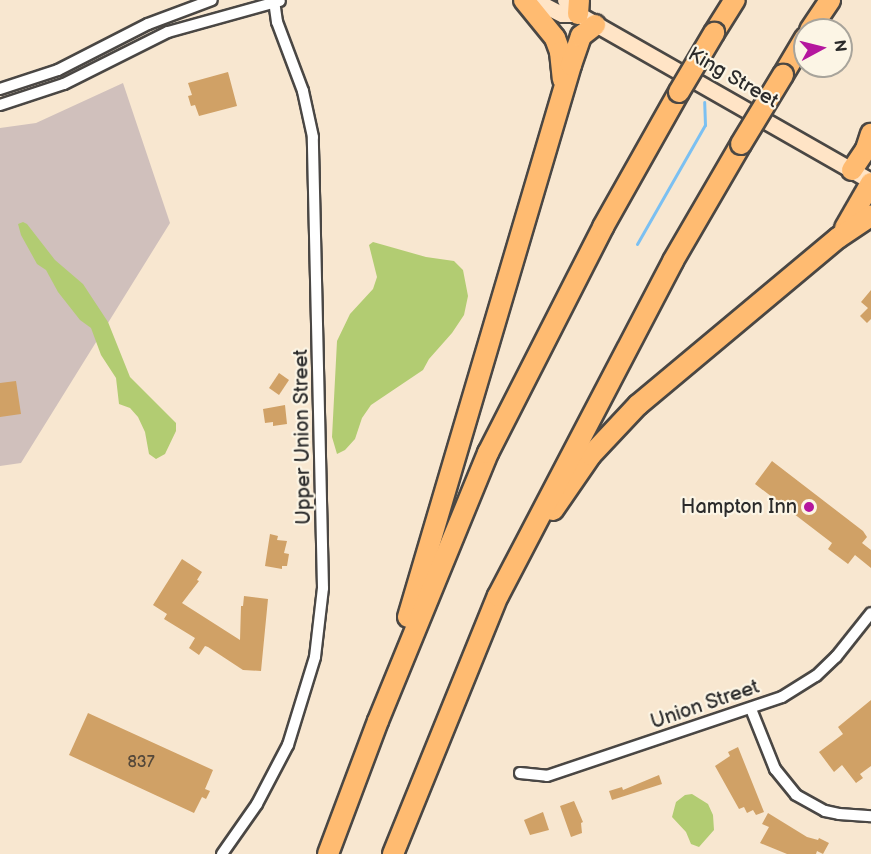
<!DOCTYPE html>
<html>
<head>
<meta charset="utf-8">
<style>
	body { margin:0 }
	#map { position:relative; width:871px; height:854px; overflow:hidden; background:#f8e7d0; font-family:"Balsamiq Sans",sans-serif }
	div>[style] { position:absolute }
	.industrial>* { inset:0; background:#d0c0bc }
	.green>* { inset:0; background:#b2cc72 }
	.stream>* { height:3px; margin:-1.5px; padding:0 1.5px; transform-origin:1.5px; border-radius:1.5px; background:#7bc0f2 }
	.building>* { inset:0; background:#d0a166 }
	.roads { filter:drop-shadow(2px 0 #4a4744) drop-shadow(-2px 0 #4a4744) drop-shadow(0 2px #4a4744) drop-shadow(0 -2px #4a4744) }
	.street>* { height:10px; margin:-5px; padding:0 5px; transform-origin:5px; border-radius:5px; background:#fff }
	.secondary>* { height:15px; margin:-7.5px; padding:0 7.5px; transform-origin:7.5px; border-radius:7.5px; background:#ffe4c6 }
	.highway>* { height:20px; margin:-10px; padding:0 10px; transform-origin:10px; border-radius:10px; background:#ffbb71 }
	.bridges { filter:drop-shadow(2px 0 #4a4744) drop-shadow(-2px 0 #4a4744) drop-shadow(0 2px #4a4744) drop-shadow(0 -2px #4a4744) }
	.highway-bridge>* { height:20px; margin:-10px; padding:0 10px; transform-origin:10px; border-radius:10px; background:#ffbb71 }
	.dots>* { width:16px; height:16px; translate:-50% -50%; box-sizing:border-box; border:3px solid #fcf5e5; border-radius:50% }
	span { translate:-50% -50%; white-space:nowrap; text-align:center; line-height:1.15; -webkit-text-stroke:4.5px #fcf5e5; paint-order:stroke }
	.number-label { font-size:16px; color:#54483a }
	.number-label span { -webkit-text-stroke-width:0 }
	.street-label { font-size:20px; color:#2b2b2b }
	.poi-label { font-size:20px; color:#2b2b2b }
	.right { translate:-100% -50%; text-align:right }
	.north { position:absolute; left:793px; top:18px; width:60px; height:60px; box-sizing:border-box; background:#fcf5e5; border:2px solid #a8a49b; border-radius:50%; rotate:83deg; font-size:16px; font-weight:700; line-height:24px; text-align:center; color:#2b2b2b }
	.north::after { content:''; display:block; margin:auto; width:21px; height:27px; background:#b5179e; clip-path:polygon(50% 0,100% 100%,50% 72%,0 100%) }
</style>
</head>
<body>
<div id="map">
	<div class="industrial">
		<div style="clip-path:polygon(123px 83px,170px 223px,21px 463px,0 466px,0 128px,36px 123px)"></div>
	</div>
	<div class="green">
		<div style="clip-path:polygon(23px 222px,27px 224px,55px 260px,83px 284px,108px 322px,130px 377px,176px 423px,176px 431px,165px 454px,156px 459px,149px 454px,145px 432px,138px 417px,130px 408px,119px 404px,116px 378px,101px 355px,91px 328px,80px 320px,58px 292px,46px 270px,37px 264px,21px 235px,18px 224px)"></div>
		<div style="clip-path:polygon(373px 242px,426px 257px,454px 261px,463px 270px,468px 296px,464px 315px,452px 333px,429px 359px,423px 370px,371px 405px,362px 418px,355px 439px,345px 450px,337px 454px,332px 437px,337px 341px,350px 314px,373px 289px,377px 277px,369px 245px)"></div>
		<div style="clip-path:polygon(692px 794px,708px 804px,713px 815px,714px 830px,699px 847px,691px 844px,686px 832px,672px 817px,676px 802px,685px 795px)"></div>
	</div>
	<div class="stream">
		<div style="left:637px;top:244px;width:137px;rotate:-60.3deg"></div>
		<div style="left:705px;top:125px;width:23px;rotate:-92deg"></div>
	</div>
	<div class="building">
		<div style="clip-path:polygon(228px 72px,237px 106px,199px 116px,195px 105px,191px 106px,188px 96px,192px 95px,188px 83px)"></div>
		<div style="clip-path:polygon(871px 290px,871px 319px,867px 323px,860px 316px,868px 308px,861px 302px)"></div>
		<div style="clip-path:polygon(279px 373px,289px 380px,279px 395px,269px 388px)"></div>
		<div style="clip-path:polygon(16px 381px,21px 414px,0 417px,0 383px)"></div>
		<div style="clip-path:polygon(285px 405px,287px 424px,273px 426px,273px 422px,265px 423px,263px 409px)"></div>
		<div style="clip-path:polygon(772px 461px,863px 531px,867px 537px,862px 543px,871px 550px,871px 568px,855px 555px,848px 564px,828px 549px,832px 543px,755px 484px)"></div>
		<div style="clip-path:polygon(270px 534px,278px 536px,277px 540px,287px 541px,284px 553px,289px 554px,287px 566px,282px 566px,282px 569px,265px 566px)"></div>
		<div style="clip-path:polygon(182px 559px,202px 572px,197px 580px,199px 581px,182px 603px,240px 640px,241px 606px,243px 606px,244px 596px,268px 599px,261px 671px,243px 670px,208px 647px,205px 646px,199px 655px,189px 648px,195px 638px,164px 619px,167px 614px,153px 605px)"></div>
		<div style="clip-path:polygon(871px 700px,871px 766px,860px 774px,863px 778px,856px 783px,842px 765px,834px 772px,819px 752px,843px 734px,838px 727px)"></div>
		<div style="clip-path:polygon(88px 713px,213px 770px,205px 789px,210px 791px,206px 799px,202px 797px,194px 813px,69px 755px)"></div>
		<div style="clip-path:polygon(738px 747px,764px 812px,756px 815px,753px 810px,747px 813px,744px 807px,739px 809px,715px 766px,730px 756px,728px 752px)"></div>
		<div style="clip-path:polygon(659px 775px,662px 784px,612px 800px,609px 791px,622px 787px,623px 790px)"></div>
		<div style="clip-path:polygon(574px 801px,583px 822px,581px 823px,582px 833px,571px 837px,560px 806px)"></div>
		<div style="clip-path:polygon(543px 812px,549px 830px,530px 835px,524px 820px)"></div>
		<div style="clip-path:polygon(768px 813px,807px 837px,818px 840px,819px 838px,829px 843px,823px 854px,817px 851px,816px 854px,787px 854px,760px 843px,769px 827px,762px 824px)"></div>
	</div>
	<div class="roads">
		<div class="street">
			<div style="left:0;top:89px;width:61px;rotate:-18.1deg"></div>
			<div style="left:58px;top:70px;width:101px;rotate:-27.1deg"></div>
			<div style="left:148px;top:24px;width:68px;rotate:-20.6deg"></div>
			<div style="left:0;top:105px;width:67px;rotate:-18.2deg"></div>
			<div style="left:64px;top:84px;width:116px;rotate:-26.6deg"></div>
			<div style="left:168px;top:32px;width:116px;rotate:-15.5deg"></div>
			<div style="left:751px;top:709px;width:65px;rotate:68.2deg"></div>
			<div style="left:775px;top:769px;width:33px;rotate:51deg"></div>
			<div style="left:796px;top:795px;width:33px;rotate:29deg"></div>
			<div style="left:825px;top:811px;width:14px;rotate:12deg"></div>
			<div style="left:839px;top:814px;width:32px;rotate:4deg"></div>
			<div style="left:520px;top:773px;width:27px;rotate:6deg"></div>
			<div style="left:547px;top:776px;width:248px;rotate:-18.6deg"></div>
			<div style="left:782px;top:697px;width:40px;rotate:-32deg"></div>
			<div style="left:816px;top:676px;width:28px;rotate:-44deg"></div>
			<div style="left:836px;top:657px;width:56px;rotate:-51.5deg"></div>
			<div style="left:222px;top:854px;width:61px;rotate:-55deg"></div>
			<div style="left:257px;top:804px;width:67px;rotate:-62.3deg"></div>
			<div style="left:288px;top:745px;width:92px;rotate:-72.9deg"></div>
			<div style="left:315px;top:657px;width:69px;rotate:-83.4deg"></div>
			<div style="left:323px;top:588px;width:451px;rotate:-91.3deg"></div>
			<div style="left:313px;top:137px;width:47px;rotate:-102.3deg"></div>
			<div style="left:303px;top:91px;width:74px;rotate:-110.6deg"></div>
			<div style="left:277px;top:22px;width:22px;rotate:-98deg"></div>
		</div>
		<div class="secondary">
			<div style="left:534px;top:0;width:31px;rotate:27deg"></div>
			<div style="left:562px;top:14px;width:16px"></div>
			<div style="left:578px;top:14px;width:337px;rotate:29.7deg"></div>
			<div style="left:565px;top:0;width:15px;rotate:53deg"></div>
		</div>
		<div class="highway">
			<div style="left:524px;top:0;width:49px;rotate:50.8deg"></div>
			<div style="left:555px;top:38px;width:15px;rotate:70deg"></div>
			<div style="left:560px;top:52px;width:27px;rotate:84deg"></div>
			<div style="left:578px;top:14px;width:14px;rotate:-86deg"></div>
			<div style="left:810px;top:30px;width:36px;rotate:-56deg"></div>
			<div style="left:714px;top:33px;width:39px;rotate:-58deg"></div>
			<div style="left:783px;top:75px;width:43px;rotate:-59.3deg"></div>
			<div style="left:852px;top:170px;width:25px;rotate:-56deg"></div>
			<div style="left:866px;top:149px;width:16px;rotate:-72deg"></div>
			<div style="left:845px;top:228px;width:52px;rotate:-60deg"></div>
			<div style="left:553px;top:510px;width:67px;rotate:-55.4deg"></div>
			<div style="left:591px;top:455px;width:69px;rotate:-46.8deg"></div>
			<div style="left:638px;top:405px;width:261px;rotate:-39.9deg"></div>
			<div style="left:838px;top:238px;width:40px;rotate:-34deg"></div>
			<div style="left:408px;top:617px;width:576px;rotate:-73.55deg"></div>
			<div style="left:571px;top:65px;width:31px;rotate:-71deg"></div>
			<div style="left:581px;top:36px;width:18px;rotate:-38deg"></div>
			<div style="left:328px;top:854px;width:142px;rotate:-69.4deg"></div>
			<div style="left:378px;top:721px;width:290px;rotate:-67.7deg"></div>
			<div style="left:488px;top:453px;width:254px;rotate:-63deg"></div>
			<div style="left:603px;top:227px;width:155px;rotate:-60.6deg"></div>
			<div style="left:393px;top:854px;width:279px;rotate:-67.9deg"></div>
			<div style="left:498px;top:596px;width:378px;rotate:-62.4deg"></div>
			<div style="left:673px;top:261px;width:135px;rotate:-59.8deg"></div>
		</div>
	</div>
	<div class="bridges">
		<div class="highway-bridge">
			<div style="left:679px;top:92px;width:69px;rotate:-59.3deg"></div>
			<div style="left:741px;top:144px;width:81px;rotate:-58.7deg"></div>
		</div>
	</div>
	<div class="dots">
		<div style="left:809px;top:507px;background:#b5179e"></div>
	</div>
	<div class="number-label">
		<span style="left:141px;top:763px">837</span>
	</div>
	<div class="street-label">
		<span style="left:733px;top:78px;rotate:30deg">King Street</span>
		<span style="left:303px;top:437px;rotate:-91deg">Upper Union Street</span>
		<span style="left:705px;top:705px;rotate:-19deg">Union Street</span>
	</div>
	<div class="poi-label">
		<span class="right" style="left:797px;top:507px">Hampton Inn</span>
	</div>
	<div class="north">N</div>
</div>
</body>
</html>
